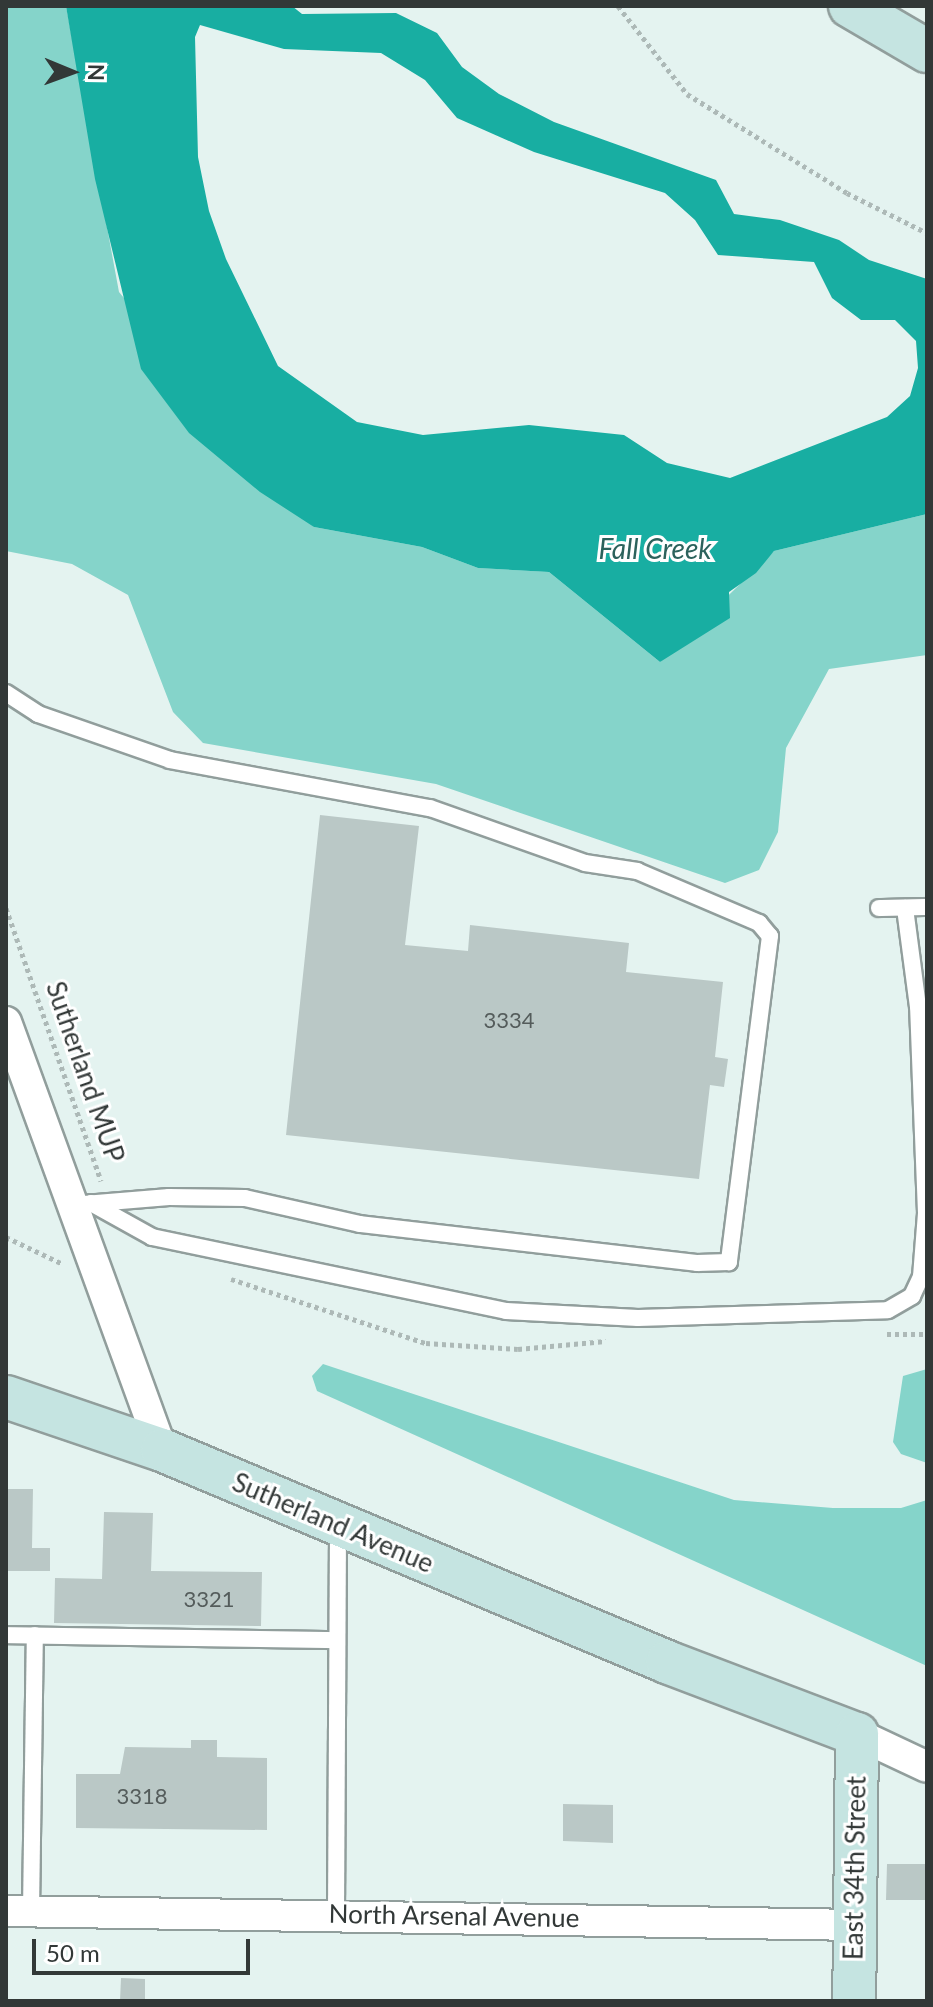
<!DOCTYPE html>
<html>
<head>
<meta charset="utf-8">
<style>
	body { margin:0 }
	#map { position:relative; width:933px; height:2007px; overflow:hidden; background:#e4f3f0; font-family:Lato,sans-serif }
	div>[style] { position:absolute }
	.green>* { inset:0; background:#85d4ca }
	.water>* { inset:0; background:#18aea2 }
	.building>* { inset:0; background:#bac8c6 }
	.path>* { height:5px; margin-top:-2.5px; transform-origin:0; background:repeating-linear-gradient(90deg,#adb9b7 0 4px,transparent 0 8px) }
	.roads { filter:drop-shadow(2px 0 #919e9c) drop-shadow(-2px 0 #919e9c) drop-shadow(0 2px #919e9c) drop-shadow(0 -2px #919e9c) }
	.lane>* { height:16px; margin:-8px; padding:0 8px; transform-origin:8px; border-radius:8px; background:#fff }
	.street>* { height:30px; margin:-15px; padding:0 15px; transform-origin:15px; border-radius:15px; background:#fff }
	.secondary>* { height:42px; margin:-21px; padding:0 21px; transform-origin:21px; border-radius:21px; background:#c5e4e1 }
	span { translate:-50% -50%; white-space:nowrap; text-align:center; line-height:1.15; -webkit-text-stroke:6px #fff; paint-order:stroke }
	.number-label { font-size:22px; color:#545c5b }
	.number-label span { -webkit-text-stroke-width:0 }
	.street-label { font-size:26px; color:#323837 }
	.water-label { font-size:28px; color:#2c625c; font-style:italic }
	.frame { position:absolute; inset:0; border:8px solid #323837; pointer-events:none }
	.north { position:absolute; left:32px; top:32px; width:80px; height:80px; -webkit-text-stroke:6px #fff; paint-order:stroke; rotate:91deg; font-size:22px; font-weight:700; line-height:32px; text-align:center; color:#323837 }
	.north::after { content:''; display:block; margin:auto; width:28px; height:36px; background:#323837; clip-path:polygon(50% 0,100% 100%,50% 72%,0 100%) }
	.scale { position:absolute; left:32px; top:1939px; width:218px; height:36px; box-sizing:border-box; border:4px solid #323837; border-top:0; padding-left:10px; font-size:24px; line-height:28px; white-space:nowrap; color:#323837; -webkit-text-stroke:6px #fff; paint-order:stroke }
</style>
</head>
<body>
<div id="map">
	<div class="green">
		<div style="clip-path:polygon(6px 6px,66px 6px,119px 292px,314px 527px,422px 547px,478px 568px,549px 572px,660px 662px,774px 551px,927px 514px,927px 655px,829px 669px,786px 748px,778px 832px,759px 870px,725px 883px,436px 784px,203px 743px,173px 712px,128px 595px,72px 564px,6px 551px)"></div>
		<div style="clip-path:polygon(323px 1364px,734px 1500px,833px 1508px,901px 1508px,927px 1500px,927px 1666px,317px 1391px,312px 1376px)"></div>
		<div style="clip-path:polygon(927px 1369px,927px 1463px,901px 1454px,893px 1442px,903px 1376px)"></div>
	</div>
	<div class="water">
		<div style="clip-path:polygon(evenodd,66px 6px,292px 6px,302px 14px,396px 13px,437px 33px,462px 67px,499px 94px,554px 122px,716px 180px,734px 214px,780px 220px,839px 240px,869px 260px,927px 279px,927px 514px,774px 551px,756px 573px,729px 592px,730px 618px,660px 662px,549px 572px,478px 568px,422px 547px,314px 527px,260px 492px,189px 433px,141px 369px,95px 179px,66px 6px,200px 25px,284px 49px,381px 53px,425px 80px,457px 118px,534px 152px,665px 193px,695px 220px,718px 255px,814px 262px,832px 298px,861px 320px,895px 320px,916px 341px,918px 368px,910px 396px,887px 417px,730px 478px,667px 463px,624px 435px,529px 425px,423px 435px,357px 422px,278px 366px,226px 259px,209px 211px,198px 157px,195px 37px,200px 25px)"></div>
	</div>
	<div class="building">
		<div style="clip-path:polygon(320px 815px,419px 826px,405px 945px,468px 951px,470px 925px,629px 943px,626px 972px,723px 982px,715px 1057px,728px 1059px,724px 1087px,710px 1085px,699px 1179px,286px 1135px)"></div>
		<div style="clip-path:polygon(6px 1489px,33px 1489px,32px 1548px,50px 1548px,50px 1571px,6px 1571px)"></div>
		<div style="clip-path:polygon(104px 1512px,153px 1513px,151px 1571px,262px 1572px,261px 1626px,54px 1623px,55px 1578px,102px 1579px)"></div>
		<div style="clip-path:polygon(191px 1740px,217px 1740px,217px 1757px,267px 1758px,267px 1830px,76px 1828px,76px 1774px,120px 1774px,125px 1747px,191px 1748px)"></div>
		<div style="clip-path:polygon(563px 1804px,613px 1805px,613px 1843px,563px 1841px)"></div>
		<div style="clip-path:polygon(887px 1864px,927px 1864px,927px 1900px,886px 1900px)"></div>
		<div style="clip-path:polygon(121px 1978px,145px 1979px,145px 2001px,120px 2001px)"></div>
	</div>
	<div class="path">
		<div style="left:618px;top:6px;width:112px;rotate:51.9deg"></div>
		<div style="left:687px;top:94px;width:188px;rotate:31.7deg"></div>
		<div style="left:847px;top:193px;width:89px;rotate:26.6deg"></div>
		<div style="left:6px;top:908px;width:289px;rotate:70.8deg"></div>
		<div style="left:6px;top:1237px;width:63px;rotate:25.3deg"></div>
		<div style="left:231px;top:1279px;width:205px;rotate:18.2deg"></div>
		<div style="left:426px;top:1343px;width:92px;rotate:3.7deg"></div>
		<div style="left:518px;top:1349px;width:88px;rotate:-5.2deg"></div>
		<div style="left:887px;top:1334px;width:40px"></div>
	</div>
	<div class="roads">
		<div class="lane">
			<div style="left:6px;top:693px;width:38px;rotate:33deg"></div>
			<div style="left:38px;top:714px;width:140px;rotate:19.2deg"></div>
			<div style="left:170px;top:760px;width:264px;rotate:10.5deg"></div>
			<div style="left:430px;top:808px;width:164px;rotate:19.5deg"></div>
			<div style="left:585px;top:863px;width:53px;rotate:8.7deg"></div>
			<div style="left:637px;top:871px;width:133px;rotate:23.1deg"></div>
			<div style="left:759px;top:923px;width:17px;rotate:50deg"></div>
			<div style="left:770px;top:936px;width:329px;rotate:97.2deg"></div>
			<div style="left:729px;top:1262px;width:32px;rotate:178deg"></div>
			<div style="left:697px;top:1263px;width:339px;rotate:-173.4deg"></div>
			<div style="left:360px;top:1224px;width:118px;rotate:-167.3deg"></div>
			<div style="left:245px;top:1198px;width:76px;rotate:-179.2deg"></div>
			<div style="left:169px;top:1197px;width:97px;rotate:175.3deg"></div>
			<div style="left:879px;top:908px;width:48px;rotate:-1.2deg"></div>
			<div style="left:91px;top:1203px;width:70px;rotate:29.1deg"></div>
			<div style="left:152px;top:1237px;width:362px;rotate:11.8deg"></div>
			<div style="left:506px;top:1311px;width:132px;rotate:3deg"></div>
			<div style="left:638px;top:1318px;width:250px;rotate:-1.8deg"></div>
			<div style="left:888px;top:1310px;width:28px;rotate:-30deg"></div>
			<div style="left:912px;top:1296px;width:21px;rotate:-65deg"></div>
			<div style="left:921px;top:1277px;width:64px;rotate:-85.5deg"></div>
			<div style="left:926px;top:1213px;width:206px;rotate:-92.2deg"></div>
			<div style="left:918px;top:1007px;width:100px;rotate:-97.5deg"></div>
			<div style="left:6px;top:1635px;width:328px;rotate:0.9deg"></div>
			<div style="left:31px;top:1911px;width:276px;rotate:-89.2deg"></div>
			<div style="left:336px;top:1914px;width:387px;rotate:-89.7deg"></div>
		</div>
		<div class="street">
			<div style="left:6px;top:1022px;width:456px;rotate:70deg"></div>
			<div style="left:857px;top:1734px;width:77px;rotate:25.2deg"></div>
			<div style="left:6px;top:1911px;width:849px;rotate:0.94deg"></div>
		</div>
		<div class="secondary">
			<div style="left:850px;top:6px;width:89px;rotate:30.3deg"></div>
			<div style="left:6px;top:1397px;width:165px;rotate:18.8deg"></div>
			<div style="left:162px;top:1450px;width:548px;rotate:22.77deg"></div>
			<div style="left:667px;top:1662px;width:203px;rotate:20.8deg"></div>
			<div style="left:857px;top:1734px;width:267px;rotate:90.6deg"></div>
		</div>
	</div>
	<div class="number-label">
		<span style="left:509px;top:1020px">3334</span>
		<span style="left:209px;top:1599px">3321</span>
		<span style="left:142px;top:1796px">3318</span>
	</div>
	<div class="street-label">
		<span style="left:85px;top:1072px;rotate:71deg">Sutherland MUP</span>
		<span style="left:333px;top:1523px;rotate:23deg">Sutherland Avenue</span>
		<span style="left:855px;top:1868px;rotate:-89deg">East 34th Street</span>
		<span style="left:454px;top:1916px;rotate:1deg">North Arsenal Avenue</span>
	</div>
	<div class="water-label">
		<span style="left:655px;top:548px">Fall Creek</span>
	</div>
	<div class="frame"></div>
	<div class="north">N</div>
	<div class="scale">50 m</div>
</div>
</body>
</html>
